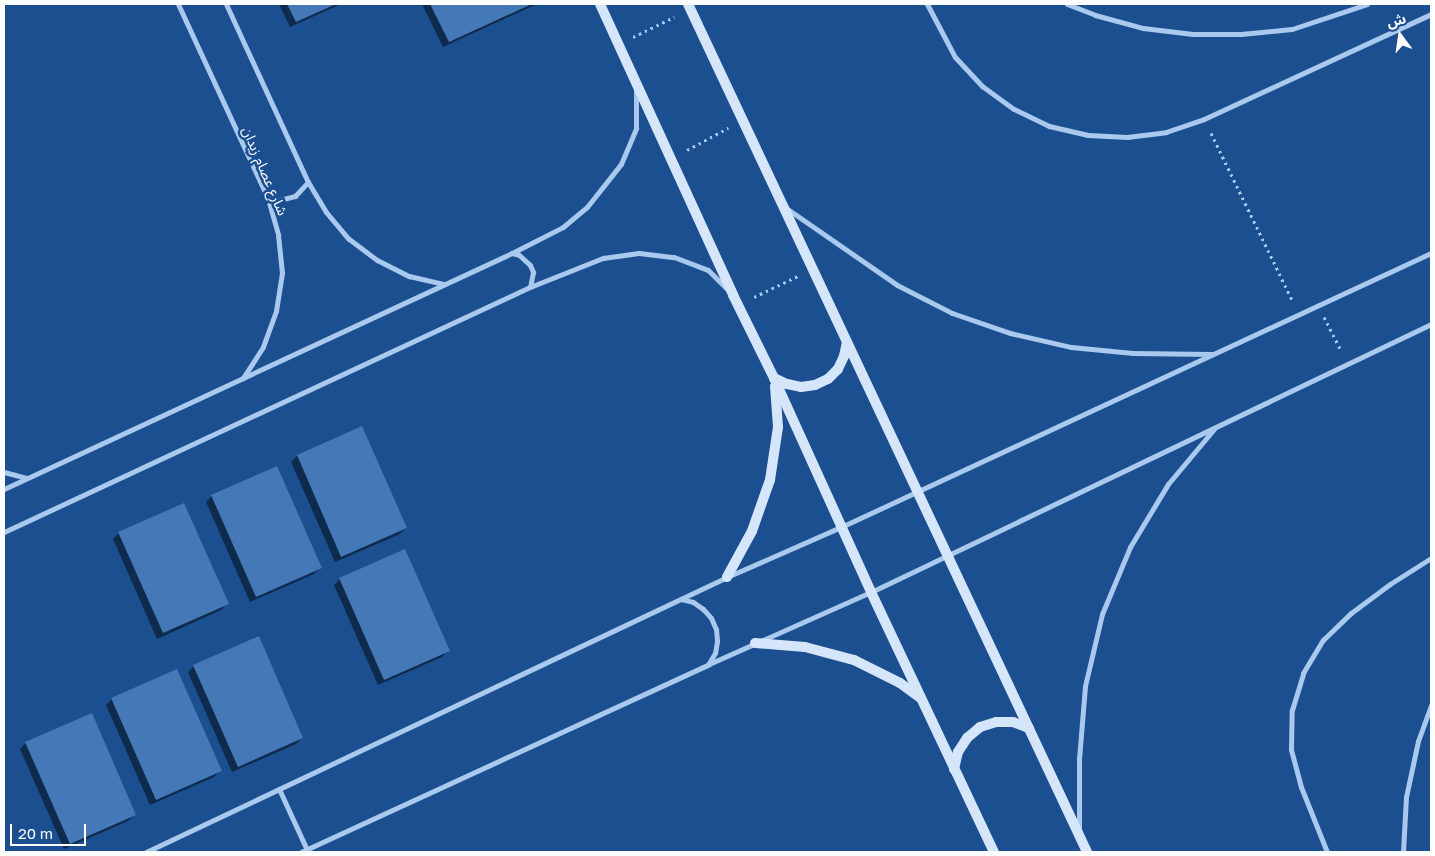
<!DOCTYPE html>
<html>
<head>
<meta charset="utf-8">
<style>
	body { margin:0 }
	#map { position:relative; width:1435px; height:856px; overflow:hidden; background:#1b4f8f; font-family:"Golos Text","Noto Sans Arabic",sans-serif }
	div>[style] { position:absolute }
	.shadow>* { inset:0; background:#0007 }
	.building>* { inset:0; background:#4478b7 }
	.path>* { height:3px; margin-top:-1.5px; transform-origin:0; background:repeating-linear-gradient(90deg,#a9c9ee 0 2.5px,transparent 0 6.5px) }
	.street>* { height:5px; margin:-2.5px; padding:0 2.5px; transform-origin:2.5px; border-radius:2.5px; background:#a9c9ee }
	.secondary>* { height:10px; margin:-5px; padding:0 5px; transform-origin:5px; border-radius:5px; background:#d6e6fa }
	span { translate:-50% -50%; white-space:nowrap; text-align:center; line-height:1.15; -webkit-text-stroke:5px #1b4f8f; paint-order:stroke }
	.street-label { font-size:14px; color:#fff }
	.frame { position:absolute; inset:0; border:5px solid #fff; pointer-events:none }
	.north { position:absolute; left:1375px; top:10px; width:50px; height:50px; -webkit-text-stroke:4px #1b4f8f; paint-order:stroke; rotate:346deg; font-size:14px; font-weight:700; line-height:20px; text-align:center; color:#fff }
	.north::after { content:''; display:block; margin:auto; width:18px; height:22px; background:#fff; clip-path:polygon(50% 0,100% 100%,50% 72%,0 100%) }
	.scale { position:absolute; left:10px; top:824px; width:76px; height:22px; box-sizing:border-box; border:2px solid #fff; border-top:0; padding-left:6px; font-size:15px; line-height:18px; white-space:nowrap; color:#fff; -webkit-text-stroke:4px #1b4f8f; paint-order:stroke }
</style>
</head>
<body>
<div id="map">
	<div class="shadow">
		<div style="clip-path:polygon(279px 4px,341px 4px,290px 27px)"></div>
		<div style="clip-path:polygon(422px 4px,537px 4px,443px 47px)"></div>
		<div style="clip-path:polygon(362px 428px,406px 528px,400px 534px,335px 562px,291px 462px,297px 456px)"></div>
		<div style="clip-path:polygon(212px 496px,320px 568px,314px 574px,250px 602px,206px 502px)"></div>
		<div style="clip-path:polygon(119px 533px,227px 604px,221px 610px,157px 639px,113px 539px)"></div>
		<div style="clip-path:polygon(340px 579px,448px 651px,442px 657px,378px 685px,334px 585px)"></div>
		<div style="clip-path:polygon(194px 666px,302px 738px,296px 744px,232px 772px,188px 672px)"></div>
		<div style="clip-path:polygon(112px 699px,220px 771px,214px 777px,150px 805px,106px 705px)"></div>
		<div style="clip-path:polygon(26px 743px,134px 815px,128px 821px,64px 849px,20px 749px)"></div>
	</div>
	<div class="building">
		<div style="clip-path:polygon(287px 4px,336px 4px,296px 22px)"></div>
		<div style="clip-path:polygon(430px 4px,532px 4px,449px 42px)"></div>
		<div style="clip-path:polygon(362px 426px,407px 528px,341px 557px,297px 455px)"></div>
		<div style="clip-path:polygon(277px 466px,322px 568px,256px 597px,211px 495px)"></div>
		<div style="clip-path:polygon(184px 503px,229px 604px,163px 633px,118px 532px)"></div>
		<div style="clip-path:polygon(405px 549px,450px 651px,384px 680px,339px 578px)"></div>
		<div style="clip-path:polygon(259px 636px,303px 738px,238px 767px,193px 665px)"></div>
		<div style="clip-path:polygon(177px 669px,222px 771px,156px 800px,111px 698px)"></div>
		<div style="clip-path:polygon(92px 713px,136px 815px,70px 844px,25px 742px)"></div>
	</div>
	<div class="path">
		<div style="left:633px;top:37px;width:46px;rotate:-26deg"></div>
		<div style="left:1211px;top:133px;width:186px;rotate:64.1deg"></div>
		<div style="left:687px;top:150px;width:47px;rotate:-28.2deg"></div>
		<div style="left:754px;top:297px;width:49px;rotate:-25.5deg"></div>
		<div style="left:1324px;top:317px;width:37px;rotate:63deg"></div>
	</div>
	<div class="street">
		<div style="left:178px;top:4px;width:215px;rotate:65.2deg"></div>
		<div style="left:268px;top:199px;width:37px;rotate:74deg"></div>
		<div style="left:278px;top:235px;width:38px;rotate:84deg"></div>
		<div style="left:282px;top:273px;width:38px;rotate:99deg"></div>
		<div style="left:276px;top:311px;width:38px;rotate:110deg"></div>
		<div style="left:263px;top:347px;width:37px;rotate:123deg"></div>
		<div style="left:226px;top:4px;width:196px;rotate:65.3deg"></div>
		<div style="left:308px;top:182px;width:35px;rotate:59deg"></div>
		<div style="left:326px;top:212px;width:35px;rotate:50deg"></div>
		<div style="left:349px;top:239px;width:35px;rotate:37deg"></div>
		<div style="left:377px;top:260px;width:36px;rotate:27deg"></div>
		<div style="left:409px;top:276px;width:35px;rotate:13deg"></div>
		<div style="left:927px;top:4px;width:60px;rotate:62.2deg"></div>
		<div style="left:955px;top:57px;width:40px;rotate:47deg"></div>
		<div style="left:982px;top:86px;width:39px;rotate:36deg"></div>
		<div style="left:1014px;top:109px;width:39px;rotate:26deg"></div>
		<div style="left:1049px;top:126px;width:40px;rotate:13deg"></div>
		<div style="left:1088px;top:135px;width:39px;rotate:3deg"></div>
		<div style="left:1127px;top:137px;width:39px;rotate:-7deg"></div>
		<div style="left:1166px;top:132px;width:40px;rotate:-18.9deg"></div>
		<div style="left:1204px;top:119px;width:250px;rotate:-24.8deg"></div>
		<div style="left:1067px;top:4px;width:30px;rotate:21deg"></div>
		<div style="left:1095px;top:15px;width:50px;rotate:15.2deg"></div>
		<div style="left:1143px;top:28px;width:50px;rotate:6.8deg"></div>
		<div style="left:1193px;top:34px;width:48px"></div>
		<div style="left:1241px;top:34px;width:51px;rotate:-5.6deg"></div>
		<div style="left:1292px;top:29px;width:79px;rotate:-18.4deg"></div>
		<div style="left:268px;top:199px;width:8px;rotate:14deg"></div>
		<div style="left:276px;top:201px;width:20px;rotate:-15deg"></div>
		<div style="left:295px;top:196px;width:19px;rotate:-47deg"></div>
		<div style="left:786px;top:208px;width:135px;rotate:34.7deg"></div>
		<div style="left:897px;top:285px;width:62px;rotate:27deg"></div>
		<div style="left:952px;top:313px;width:61px;rotate:19deg"></div>
		<div style="left:1010px;top:333px;width:63px;rotate:12.9deg"></div>
		<div style="left:1071px;top:347px;width:62px;rotate:5.5deg"></div>
		<div style="left:1133px;top:353px;width:78px;rotate:0.7deg"></div>
		<div style="left:512px;top:253px;width:7px;rotate:16deg"></div>
		<div style="left:519px;top:255px;width:15px;rotate:42deg"></div>
		<div style="left:530px;top:265px;width:8px;rotate:67deg"></div>
		<div style="left:533px;top:272px;width:15px;rotate:101deg"></div>
		<div style="left:4px;top:472px;width:23px;rotate:15deg"></div>
		<div style="left:4px;top:489px;width:560px;rotate:-24.92deg"></div>
		<div style="left:512px;top:253px;width:57px;rotate:-27deg"></div>
		<div style="left:563px;top:227px;width:31px;rotate:-40deg"></div>
		<div style="left:587px;top:207px;width:55px;rotate:-51.7deg"></div>
		<div style="left:621px;top:164px;width:39px;rotate:-67deg"></div>
		<div style="left:636px;top:128px;width:39px;rotate:-90deg"></div>
		<div style="left:4px;top:532px;width:580px;rotate:-24.98deg"></div>
		<div style="left:530px;top:287px;width:79px;rotate:-21.7deg"></div>
		<div style="left:603px;top:258px;width:36px;rotate:-8deg"></div>
		<div style="left:639px;top:253px;width:35px;rotate:7deg"></div>
		<div style="left:674px;top:257px;width:36px;rotate:21deg"></div>
		<div style="left:708px;top:270px;width:27px;rotate:45deg"></div>
		<div style="left:681px;top:599px;width:12px;rotate:14deg"></div>
		<div style="left:693px;top:602px;width:12px;rotate:35deg"></div>
		<div style="left:703px;top:609px;width:12px;rotate:48deg"></div>
		<div style="left:711px;top:618px;width:12px;rotate:66deg"></div>
		<div style="left:716px;top:629px;width:12px;rotate:85deg"></div>
		<div style="left:717px;top:641px;width:12px;rotate:99deg"></div>
		<div style="left:715px;top:653px;width:12px;rotate:121deg"></div>
		<div style="left:279px;top:789px;width:67px;rotate:65.3deg"></div>
		<div style="left:1079px;top:831px;width:72px;rotate:-90deg"></div>
		<div style="left:1079px;top:759px;width:73px;rotate:-85.3deg"></div>
		<div style="left:1085px;top:686px;width:74px;rotate:-76.7deg"></div>
		<div style="left:1102px;top:614px;width:73px;rotate:-67.3deg"></div>
		<div style="left:1130px;top:547px;width:74px;rotate:-58.9deg"></div>
		<div style="left:1168px;top:484px;width:72px;rotate:-50.1deg"></div>
		<div style="left:146px;top:852px;width:643px;rotate:-25.33deg"></div>
		<div style="left:727px;top:577px;width:124px;rotate:-23.7deg"></div>
		<div style="left:841px;top:527px;width:651px;rotate:-24.91deg"></div>
		<div style="left:301px;top:852px;width:449px;rotate:-24.7deg"></div>
		<div style="left:709px;top:664px;width:177px;rotate:-24deg"></div>
		<div style="left:871px;top:592px;width:621px;rotate:-25.57deg"></div>
		<div style="left:1327px;top:852px;width:70px;rotate:-111.8deg"></div>
		<div style="left:1301px;top:787px;width:39px;rotate:-105deg"></div>
		<div style="left:1291px;top:749px;width:39px;rotate:-89deg"></div>
		<div style="left:1292px;top:710px;width:39px;rotate:-73deg"></div>
		<div style="left:1303px;top:673px;width:39px;rotate:-59deg"></div>
		<div style="left:1323px;top:640px;width:39px;rotate:-44deg"></div>
		<div style="left:1351px;top:613px;width:49px;rotate:-36.6deg"></div>
		<div style="left:1390px;top:584px;width:49px;rotate:-32.4deg"></div>
		<div style="left:1403px;top:852px;width:55px;rotate:-86.9deg"></div>
		<div style="left:1406px;top:797px;width:57px;rotate:-77.9deg"></div>
		<div style="left:1418px;top:741px;width:38px;rotate:-70deg"></div>
	</div>
	<div class="secondary">
		<div style="left:600px;top:4px;width:320px;rotate:65.4deg"></div>
		<div style="left:733px;top:295px;width:93px;rotate:63.7deg"></div>
		<div style="left:774px;top:378px;width:235px;rotate:65.6deg"></div>
		<div style="left:871px;top:592px;width:288px;rotate:64.7deg"></div>
		<div style="left:688px;top:4px;width:937px;rotate:64.8deg"></div>
		<div style="left:774px;top:378px;width:14px;rotate:25deg"></div>
		<div style="left:787px;top:384px;width:14px;rotate:12deg"></div>
		<div style="left:801px;top:387px;width:14px;rotate:-8deg"></div>
		<div style="left:815px;top:385px;width:14px;rotate:-25deg"></div>
		<div style="left:828px;top:379px;width:14px;rotate:-45deg"></div>
		<div style="left:838px;top:369px;width:14px;rotate:-65deg"></div>
		<div style="left:844px;top:356px;width:14px;rotate:-78deg"></div>
		<div style="left:727px;top:577px;width:52px;rotate:-61.5deg"></div>
		<div style="left:752px;top:531px;width:54px;rotate:-70.6deg"></div>
		<div style="left:770px;top:480px;width:54px;rotate:-81.4deg"></div>
		<div style="left:778px;top:427px;width:41px;rotate:-94.2deg"></div>
		<div style="left:755px;top:643px;width:50px;rotate:4.6deg"></div>
		<div style="left:805px;top:647px;width:51px;rotate:14.9deg"></div>
		<div style="left:854px;top:660px;width:51px;rotate:26.6deg"></div>
		<div style="left:900px;top:683px;width:24px;rotate:36deg"></div>
		<div style="left:954px;top:769px;width:17px;rotate:-77deg"></div>
		<div style="left:958px;top:752px;width:17px;rotate:-57deg"></div>
		<div style="left:967px;top:738px;width:17px;rotate:-40deg"></div>
		<div style="left:980px;top:727px;width:17px;rotate:-17deg"></div>
		<div style="left:996px;top:722px;width:17px"></div>
		<div style="left:1013px;top:722px;width:17px;rotate:21deg"></div>
	</div>
	<div class="street-label">
		<span style="left:265px;top:171px;rotate:67deg">شارع عصام زيدان</span>
	</div>
	<div class="frame"></div>
	<div class="north">ش</div>
	<div class="scale">20 m</div>
</div>
</body>
</html>
